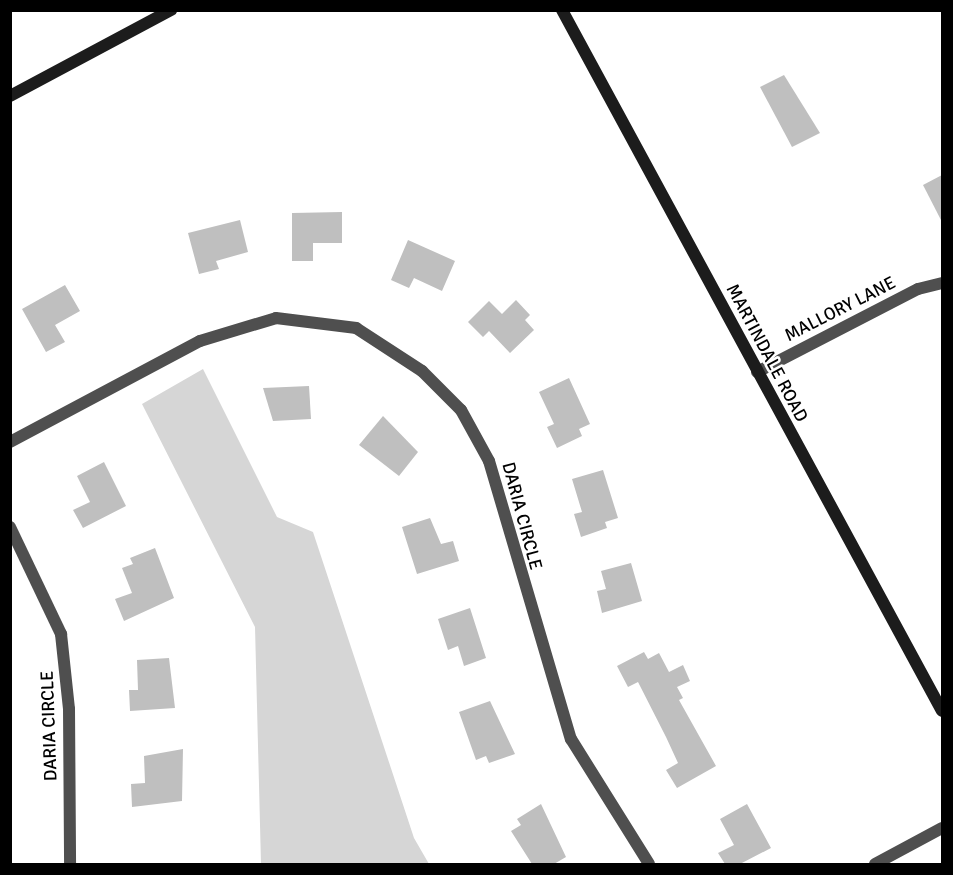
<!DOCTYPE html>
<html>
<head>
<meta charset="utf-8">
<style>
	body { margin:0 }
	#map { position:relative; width:953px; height:875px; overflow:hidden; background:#fff; font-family:Signika,sans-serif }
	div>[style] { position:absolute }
	.green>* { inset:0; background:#d6d6d6 }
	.building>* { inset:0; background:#bfbfbf }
	.street>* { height:12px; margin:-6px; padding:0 6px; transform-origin:6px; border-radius:6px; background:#4f4f4f }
	.secondary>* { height:12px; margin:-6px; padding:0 6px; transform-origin:6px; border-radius:6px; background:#1c1c1c }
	span { translate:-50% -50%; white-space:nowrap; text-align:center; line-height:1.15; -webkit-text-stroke:5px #fff; paint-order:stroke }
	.street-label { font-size:18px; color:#000 }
	.frame { position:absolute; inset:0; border:12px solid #000; pointer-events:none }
</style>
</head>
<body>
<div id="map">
	<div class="green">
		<div style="clip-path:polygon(203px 369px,277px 517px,313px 532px,414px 838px,429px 864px,261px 864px,255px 627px,142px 404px)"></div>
	</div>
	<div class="building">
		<div style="clip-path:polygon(784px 75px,820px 133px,792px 147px,760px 87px)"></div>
		<div style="clip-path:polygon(942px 175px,942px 222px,923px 185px)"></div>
		<div style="clip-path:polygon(342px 212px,342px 243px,313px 243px,313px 261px,292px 261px,292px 213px)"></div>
		<div style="clip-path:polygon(240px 220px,248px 252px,216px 261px,219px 269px,199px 274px,188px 233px)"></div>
		<div style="clip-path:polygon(408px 240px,455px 261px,442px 291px,414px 278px,409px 288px,391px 280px)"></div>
		<div style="clip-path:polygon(65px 285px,80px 311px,55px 325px,65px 342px,46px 352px,22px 309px)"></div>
		<div style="clip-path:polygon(516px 300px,530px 315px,525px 320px,534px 330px,510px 353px,489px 331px,483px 337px,468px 322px,489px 301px,502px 314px)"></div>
		<div style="clip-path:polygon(569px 378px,590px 424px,579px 429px,582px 436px,557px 448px,547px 427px,554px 424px,539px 392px)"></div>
		<div style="clip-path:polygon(309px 386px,311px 419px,273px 421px,263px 388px)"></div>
		<div style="clip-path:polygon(383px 416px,418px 452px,399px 476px,359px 445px)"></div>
		<div style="clip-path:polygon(104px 462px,126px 506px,83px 528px,73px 510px,90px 502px,77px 476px)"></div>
		<div style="clip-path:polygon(603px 470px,618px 518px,605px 522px,607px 528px,581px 537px,574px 514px,582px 512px,572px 479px)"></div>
		<div style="clip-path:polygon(430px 518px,441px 544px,453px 541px,459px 561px,417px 574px,402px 527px)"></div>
		<div style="clip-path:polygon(155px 548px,174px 598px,124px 621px,115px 599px,132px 593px,122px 568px,133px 564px,130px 558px)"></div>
		<div style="clip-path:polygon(631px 563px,642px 601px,602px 613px,597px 591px,606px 589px,601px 571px)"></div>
		<div style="clip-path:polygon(470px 608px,486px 658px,464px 666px,458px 646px,448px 650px,438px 619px)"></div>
		<div style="clip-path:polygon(644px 652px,648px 659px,659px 653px,669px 672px,683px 665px,690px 681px,677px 687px,683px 698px,679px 700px,716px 766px,677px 788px,666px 770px,678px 763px,666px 737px,638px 682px,628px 687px,617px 666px)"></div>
		<div style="clip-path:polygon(169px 658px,175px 708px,130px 711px,129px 690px,138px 690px,137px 660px)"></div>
		<div style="clip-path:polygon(490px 701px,515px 754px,489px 763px,486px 756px,476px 760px,459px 712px)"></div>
		<div style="clip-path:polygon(183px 749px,182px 801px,132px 807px,131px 784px,145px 783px,144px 756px)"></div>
		<div style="clip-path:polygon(541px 804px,566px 857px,554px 864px,532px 864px,511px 831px,521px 825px,517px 819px)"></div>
		<div style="clip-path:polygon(747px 804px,771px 848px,740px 864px,725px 864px,718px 853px,734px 845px,720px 819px)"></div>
	</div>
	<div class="street">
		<div style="left:757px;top:372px;width:181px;rotate:-27.3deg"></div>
		<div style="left:918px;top:289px;width:25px;rotate:-14deg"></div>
		<div style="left:10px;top:442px;width:215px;rotate:-28deg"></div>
		<div style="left:200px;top:341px;width:79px;rotate:-16.8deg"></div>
		<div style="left:276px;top:318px;width:81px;rotate:7.1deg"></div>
		<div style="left:356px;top:328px;width:79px;rotate:33.1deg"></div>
		<div style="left:422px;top:371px;width:55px;rotate:45deg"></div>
		<div style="left:461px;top:410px;width:58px;rotate:61.2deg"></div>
		<div style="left:489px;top:461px;width:290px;rotate:73.6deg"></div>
		<div style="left:571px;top:739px;width:147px;rotate:58deg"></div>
		<div style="left:10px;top:527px;width:119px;rotate:64.5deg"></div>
		<div style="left:61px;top:634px;width:75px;rotate:83.9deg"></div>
		<div style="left:69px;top:709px;width:155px;rotate:89.6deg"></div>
		<div style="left:875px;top:864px;width:76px;rotate:-28.2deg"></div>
	</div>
	<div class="secondary">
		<div style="left:562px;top:10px;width:797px;rotate:61.54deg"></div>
		<div style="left:10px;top:96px;width:183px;rotate:-28.1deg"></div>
	</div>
	<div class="street-label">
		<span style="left:840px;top:309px;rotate:-27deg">MALLORY LANE</span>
		<span style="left:767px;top:353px;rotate:62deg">MARTINDALE ROAD</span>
		<span style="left:522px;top:516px;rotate:75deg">DARIA CIRCLE</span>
		<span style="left:49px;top:726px;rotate:-92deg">DARIA CIRCLE</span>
	</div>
	<div class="frame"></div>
</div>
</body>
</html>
